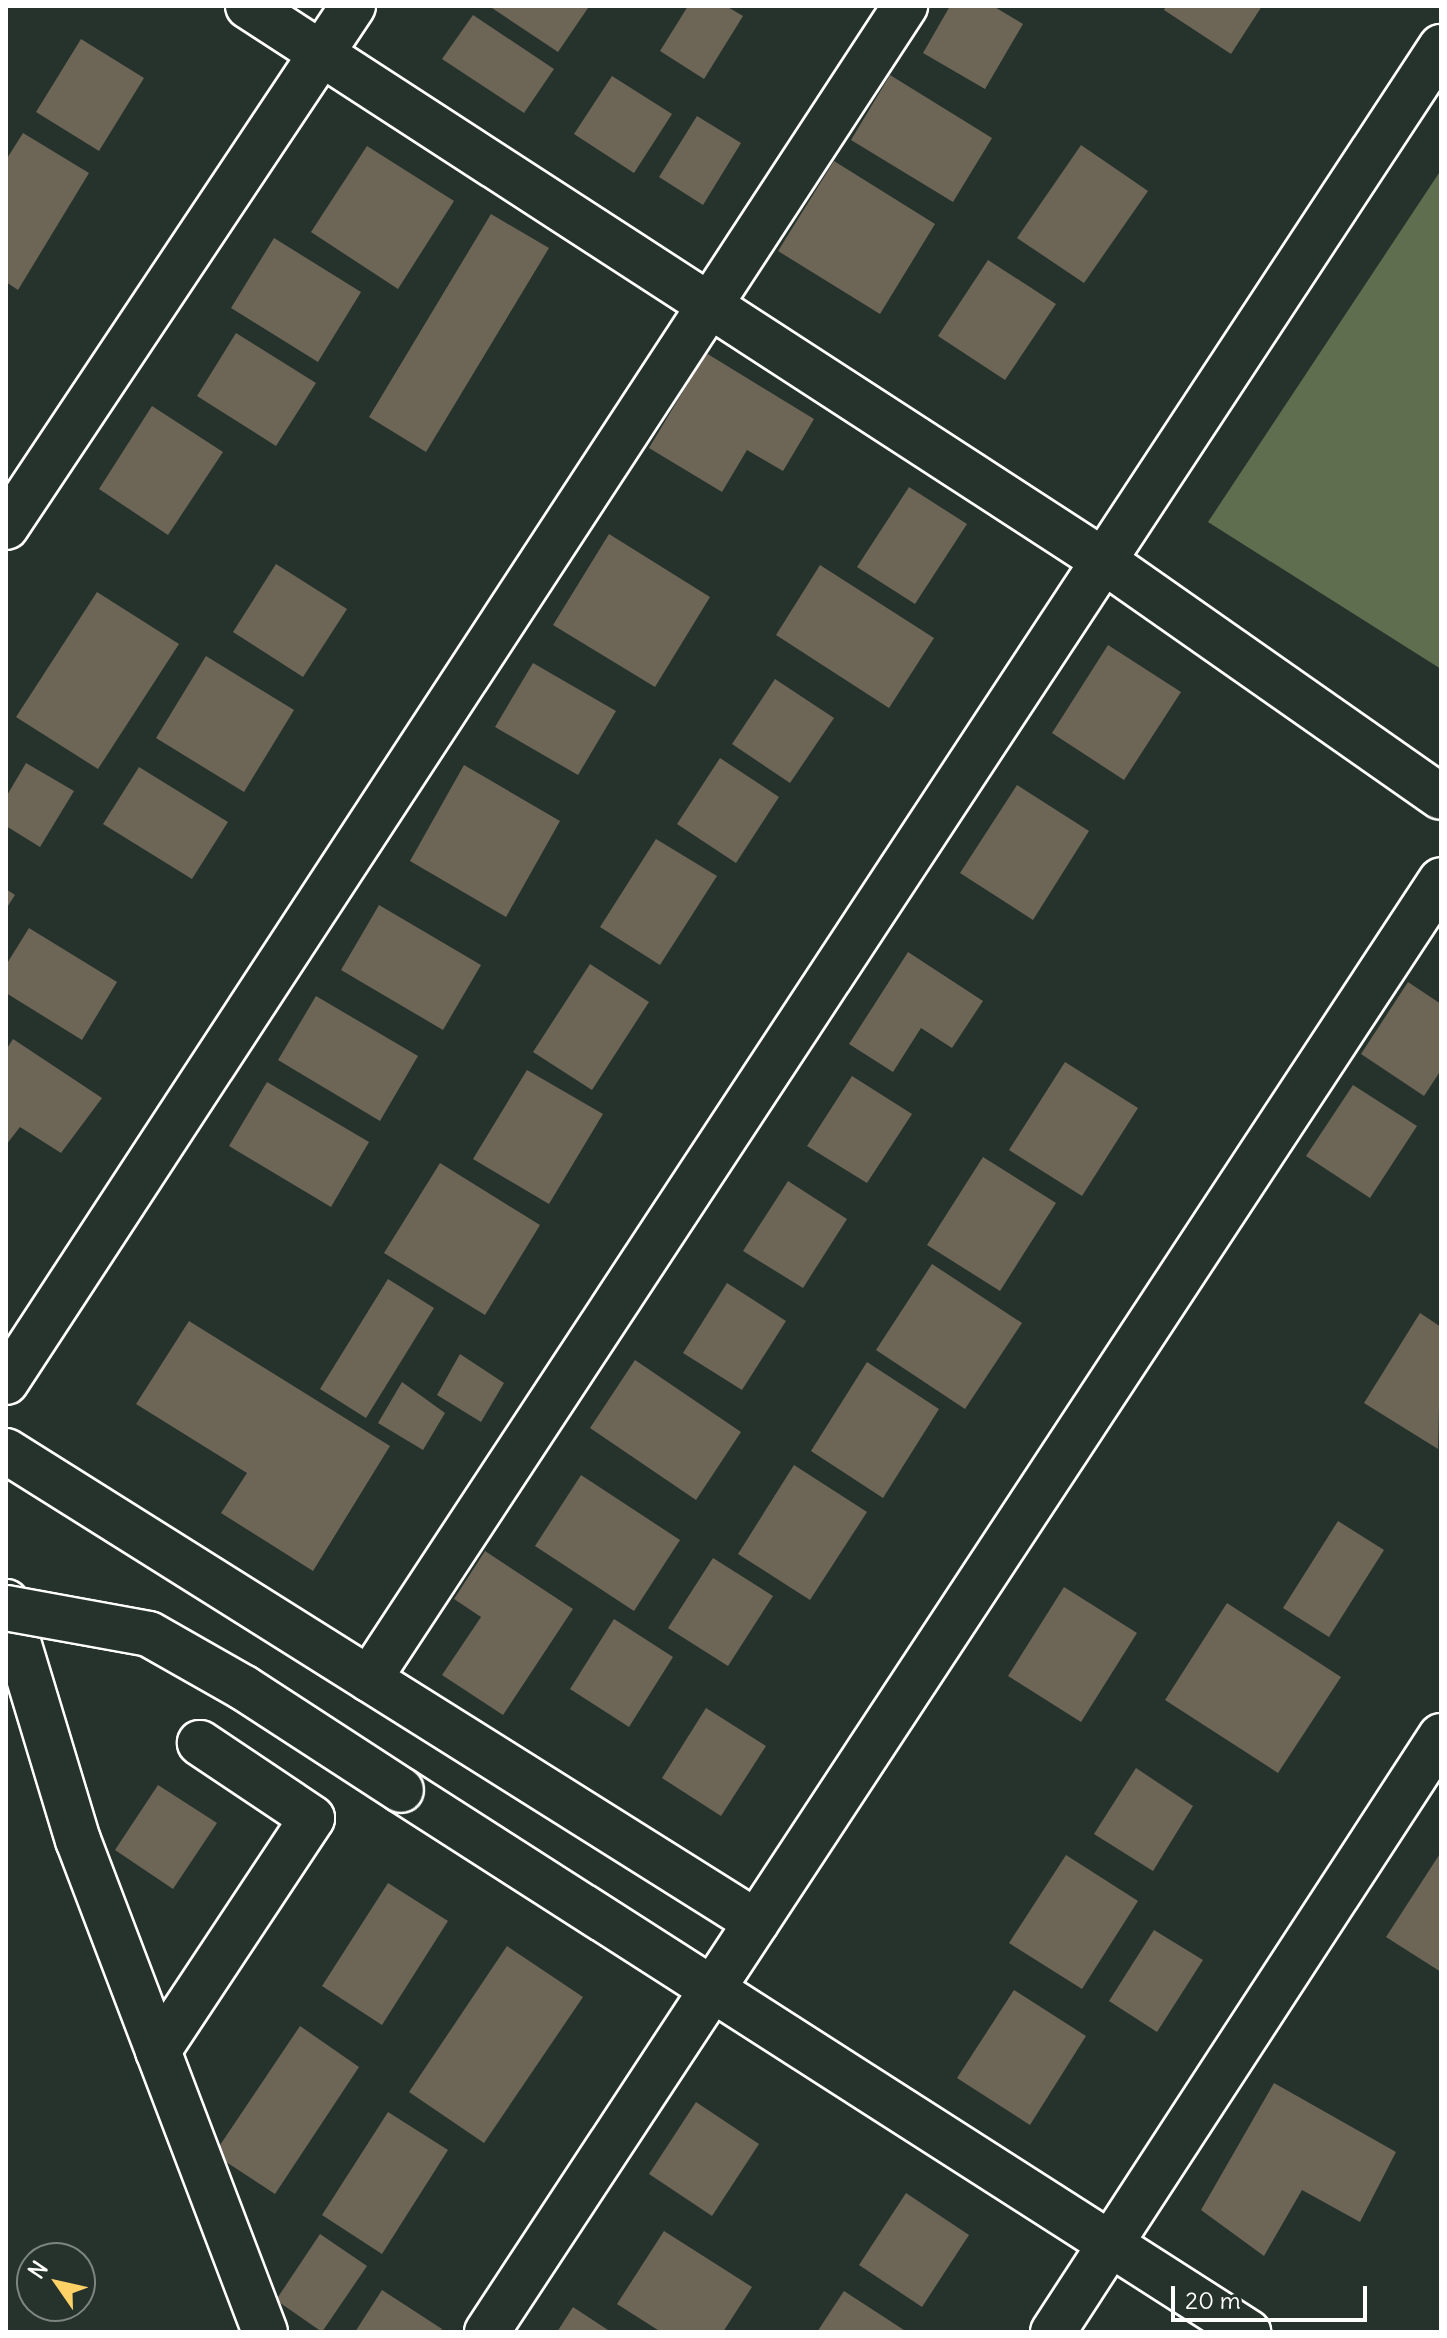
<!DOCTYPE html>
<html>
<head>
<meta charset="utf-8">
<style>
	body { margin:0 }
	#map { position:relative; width:1447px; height:2338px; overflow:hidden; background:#26332d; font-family:Delius,sans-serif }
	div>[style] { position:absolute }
	.green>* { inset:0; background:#5f6e4f }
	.building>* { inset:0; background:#6d6555 }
	.roads { filter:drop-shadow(2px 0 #fff) drop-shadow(-2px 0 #fff) drop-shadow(0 2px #fff) drop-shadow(0 -2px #fff) }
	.street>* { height:44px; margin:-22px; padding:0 22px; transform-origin:22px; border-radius:22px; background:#26332d }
	.secondary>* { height:44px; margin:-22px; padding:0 22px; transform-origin:22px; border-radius:22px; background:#26332d }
	.bridges { filter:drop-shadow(2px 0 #fff) drop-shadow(-2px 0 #fff) drop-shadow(0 2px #fff) drop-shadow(0 -2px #fff) }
	.secondary-bridge>* { height:44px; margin:-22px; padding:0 22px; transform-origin:22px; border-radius:22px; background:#26332d }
	span { translate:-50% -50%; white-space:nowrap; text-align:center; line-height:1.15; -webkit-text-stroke:6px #26332d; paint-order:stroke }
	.frame { position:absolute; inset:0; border:8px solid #fff; pointer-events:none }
	.north { position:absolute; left:16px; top:2242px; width:80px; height:80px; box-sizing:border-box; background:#26332d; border:2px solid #7d8581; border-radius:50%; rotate:304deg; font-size:22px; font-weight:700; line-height:32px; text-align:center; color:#fff }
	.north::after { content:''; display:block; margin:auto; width:28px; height:36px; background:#ffd166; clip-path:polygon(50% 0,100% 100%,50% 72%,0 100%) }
	.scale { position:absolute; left:1171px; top:2286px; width:196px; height:36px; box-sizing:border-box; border:4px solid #fff; border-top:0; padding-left:10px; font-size:24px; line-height:28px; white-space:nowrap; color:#fff; -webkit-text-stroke:6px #26332d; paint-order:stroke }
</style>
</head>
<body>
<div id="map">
	<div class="green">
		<div style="clip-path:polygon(1441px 170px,1441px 669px,1208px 522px)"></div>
	</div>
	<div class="building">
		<div style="clip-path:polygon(489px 6px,585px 6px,588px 8px,558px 52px)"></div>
		<div style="clip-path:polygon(688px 6px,726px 6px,743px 16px,704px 79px,660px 51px)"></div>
		<div style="clip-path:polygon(950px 6px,993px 6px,1023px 24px,985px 89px,923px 53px)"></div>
		<div style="clip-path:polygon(1166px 6px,1262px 6px,1231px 54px,1164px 10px)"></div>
		<div style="clip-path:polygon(473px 15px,554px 69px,524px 113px,442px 59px)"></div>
		<div style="clip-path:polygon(81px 39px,144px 78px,99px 151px,36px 112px)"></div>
		<div style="clip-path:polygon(890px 75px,992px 138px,953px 202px,851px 140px)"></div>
		<div style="clip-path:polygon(612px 76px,672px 114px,634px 173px,574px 134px)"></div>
		<div style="clip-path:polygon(697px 116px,741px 143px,703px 205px,659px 177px)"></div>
		<div style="clip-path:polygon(23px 133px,89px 173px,18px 290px,6px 282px,6px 160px)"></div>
		<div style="clip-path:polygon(1081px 145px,1148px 191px,1084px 283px,1017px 238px)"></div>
		<div style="clip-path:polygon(367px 146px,454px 201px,398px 289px,311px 232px)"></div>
		<div style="clip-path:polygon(834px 161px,935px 224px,880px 314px,778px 251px)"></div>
		<div style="clip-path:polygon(491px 214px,549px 248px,426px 452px,369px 417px)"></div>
		<div style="clip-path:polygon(274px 238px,361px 292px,318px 362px,231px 308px)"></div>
		<div style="clip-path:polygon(988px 260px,1056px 304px,1005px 380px,938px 336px)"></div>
		<div style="clip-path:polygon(236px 333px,316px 383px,276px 446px,197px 396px)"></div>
		<div style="clip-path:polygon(706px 353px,814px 419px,783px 471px,747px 450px,722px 492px,649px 448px)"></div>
		<div style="clip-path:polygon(152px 406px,223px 452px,168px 535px,99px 489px)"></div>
		<div style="clip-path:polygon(909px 487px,967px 524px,915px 604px,857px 567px)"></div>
		<div style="clip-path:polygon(609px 534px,710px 597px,655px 687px,553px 625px)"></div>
		<div style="clip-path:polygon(276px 564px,347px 609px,303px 677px,233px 632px)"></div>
		<div style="clip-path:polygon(820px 565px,934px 638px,889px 708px,776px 635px)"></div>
		<div style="clip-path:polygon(97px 592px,179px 644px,98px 769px,16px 717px)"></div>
		<div style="clip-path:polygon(1108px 645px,1181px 692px,1124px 780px,1052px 733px)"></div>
		<div style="clip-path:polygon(206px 656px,294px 710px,244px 792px,156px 738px)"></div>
		<div style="clip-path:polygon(533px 663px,616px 711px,578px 775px,495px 727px)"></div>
		<div style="clip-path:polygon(775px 679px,834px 718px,790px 783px,732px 744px)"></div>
		<div style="clip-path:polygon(720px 758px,779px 797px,736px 863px,677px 824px)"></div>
		<div style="clip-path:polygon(26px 763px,74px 791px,40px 847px,6px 826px,6px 797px)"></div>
		<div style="clip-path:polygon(464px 765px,560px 821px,506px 917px,410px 861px)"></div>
		<div style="clip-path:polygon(139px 767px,228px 822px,192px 879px,103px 824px)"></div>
		<div style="clip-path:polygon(1017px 785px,1089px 831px,1033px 920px,960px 873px)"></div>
		<div style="clip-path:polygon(656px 839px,717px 876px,660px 965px,600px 927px)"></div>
		<div style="clip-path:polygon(6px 889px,15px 895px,6px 909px)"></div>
		<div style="clip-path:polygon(379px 905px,481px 965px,443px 1030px,341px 970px)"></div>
		<div style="clip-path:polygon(29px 928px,117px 982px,82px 1040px,6px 993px,6px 965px)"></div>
		<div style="clip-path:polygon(908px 952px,983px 1001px,952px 1048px,921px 1028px,893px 1072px,849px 1044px)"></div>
		<div style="clip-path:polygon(590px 964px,649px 1002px,592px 1090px,533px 1052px)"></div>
		<div style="clip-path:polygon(1408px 982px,1441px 1004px,1441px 1070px,1424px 1096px,1361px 1054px)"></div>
		<div style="clip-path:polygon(316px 996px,418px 1056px,380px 1121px,278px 1060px)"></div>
		<div style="clip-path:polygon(13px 1039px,102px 1098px,61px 1153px,20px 1127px,6px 1145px,6px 1050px)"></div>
		<div style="clip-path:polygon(1065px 1062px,1138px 1108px,1082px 1196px,1009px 1150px)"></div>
		<div style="clip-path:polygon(527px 1070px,603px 1114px,549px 1204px,473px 1159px)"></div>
		<div style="clip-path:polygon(852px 1076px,912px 1114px,867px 1183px,807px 1146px)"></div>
		<div style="clip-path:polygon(267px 1082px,369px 1142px,331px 1207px,229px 1146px)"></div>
		<div style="clip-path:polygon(1353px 1085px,1417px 1126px,1370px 1198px,1306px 1156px)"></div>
		<div style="clip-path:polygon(983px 1157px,1056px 1203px,1000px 1291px,927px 1245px)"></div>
		<div style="clip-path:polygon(440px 1163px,540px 1225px,485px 1315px,384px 1253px)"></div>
		<div style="clip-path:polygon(788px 1181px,847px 1219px,803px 1288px,743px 1251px)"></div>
		<div style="clip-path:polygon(932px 1264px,1022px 1323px,965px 1409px,876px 1350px)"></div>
		<div style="clip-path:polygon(388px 1279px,434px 1308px,366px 1418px,320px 1389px)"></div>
		<div style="clip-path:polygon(727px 1283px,786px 1321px,742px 1390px,683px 1353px)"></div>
		<div style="clip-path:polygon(1420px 1313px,1441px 1327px,1438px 1449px,1364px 1403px)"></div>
		<div style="clip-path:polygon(189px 1321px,390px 1446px,313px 1571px,221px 1513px,247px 1473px,136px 1404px)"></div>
		<div style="clip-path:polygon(460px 1354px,504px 1383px,481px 1422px,437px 1395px)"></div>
		<div style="clip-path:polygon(635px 1360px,741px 1432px,696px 1500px,590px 1428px)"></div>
		<div style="clip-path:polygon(867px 1362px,939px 1409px,883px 1498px,811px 1451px)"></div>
		<div style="clip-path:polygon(402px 1382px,445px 1413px,423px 1450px,378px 1423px)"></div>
		<div style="clip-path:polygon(794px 1465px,867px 1512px,810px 1600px,738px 1554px)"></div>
		<div style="clip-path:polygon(581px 1475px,680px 1540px,634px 1611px,535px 1546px)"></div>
		<div style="clip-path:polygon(1338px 1521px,1384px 1550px,1329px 1637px,1283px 1608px)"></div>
		<div style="clip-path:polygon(485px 1551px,573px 1609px,503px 1715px,442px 1675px,481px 1617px,454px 1599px)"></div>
		<div style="clip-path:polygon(713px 1558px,773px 1596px,728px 1666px,668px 1628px)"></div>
		<div style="clip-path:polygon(1064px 1587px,1137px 1633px,1081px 1722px,1008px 1676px)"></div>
		<div style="clip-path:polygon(1227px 1603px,1341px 1677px,1278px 1773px,1165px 1700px)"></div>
		<div style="clip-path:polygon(614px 1619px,673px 1657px,629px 1727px,570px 1689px)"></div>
		<div style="clip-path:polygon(706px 1708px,766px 1746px,721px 1816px,662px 1778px)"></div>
		<div style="clip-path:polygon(1136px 1768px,1193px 1806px,1153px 1871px,1094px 1834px)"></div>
		<div style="clip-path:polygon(158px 1785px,217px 1823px,173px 1889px,115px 1850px)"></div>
		<div style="clip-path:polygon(1441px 1852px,1441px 1972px,1386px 1937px)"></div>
		<div style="clip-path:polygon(1066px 1855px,1138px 1901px,1082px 1989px,1009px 1943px)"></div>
		<div style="clip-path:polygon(388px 1883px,448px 1921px,382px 2025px,322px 1986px)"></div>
		<div style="clip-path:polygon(1154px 1930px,1203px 1960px,1157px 2032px,1109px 2001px)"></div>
		<div style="clip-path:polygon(507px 1946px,583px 1997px,484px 2143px,409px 2092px)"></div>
		<div style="clip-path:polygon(1014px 1990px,1086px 2036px,1030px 2125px,957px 2078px)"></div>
		<div style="clip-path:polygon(300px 2026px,359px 2067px,275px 2194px,214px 2154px)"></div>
		<div style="clip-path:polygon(1274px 2083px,1396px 2152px,1360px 2222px,1302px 2190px,1264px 2256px,1201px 2210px)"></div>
		<div style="clip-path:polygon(696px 2102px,759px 2144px,712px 2216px,649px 2174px)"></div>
		<div style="clip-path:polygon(388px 2112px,448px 2150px,382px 2254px,322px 2215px)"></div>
		<div style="clip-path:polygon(906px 2193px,969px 2235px,922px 2307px,859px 2265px)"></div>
		<div style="clip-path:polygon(664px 2231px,752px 2287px,723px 2332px,661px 2332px,617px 2304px)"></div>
		<div style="clip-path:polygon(320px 2234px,367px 2266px,322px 2332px,276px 2300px)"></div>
		<div style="clip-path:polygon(382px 2290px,442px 2329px,440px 2332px,355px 2332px)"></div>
		<div style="clip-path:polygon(844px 2291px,907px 2332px,817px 2332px)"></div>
		<div style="clip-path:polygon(573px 2307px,611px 2332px,557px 2332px)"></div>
	</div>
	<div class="roads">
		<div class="street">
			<div style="left:248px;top:6px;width:1020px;rotate:32.96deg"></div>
			<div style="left:1104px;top:561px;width:411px;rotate:35deg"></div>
			<div style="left:6px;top:527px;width:626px;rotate:-56.34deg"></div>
			<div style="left:6px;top:1382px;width:1644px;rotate:-56.84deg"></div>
			<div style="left:6px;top:1451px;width:886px;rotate:32.13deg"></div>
			<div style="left:6px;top:1602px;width:249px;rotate:73.2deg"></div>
			<div style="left:78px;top:1840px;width:526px;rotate:69.19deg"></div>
			<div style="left:369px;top:1679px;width:1953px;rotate:-56.7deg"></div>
			<div style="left:158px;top:2051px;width:279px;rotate:-56.5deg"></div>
			<div style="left:312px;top:1818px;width:135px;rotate:-146.2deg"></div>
			<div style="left:487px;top:2332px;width:1737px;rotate:-56.69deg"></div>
			<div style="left:1053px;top:2332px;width:711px;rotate:-56.94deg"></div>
		</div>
		<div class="secondary">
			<div style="left:401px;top:1790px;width:1006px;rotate:32.62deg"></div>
		</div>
	</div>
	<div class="bridges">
		<div class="secondary-bridge">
			<div style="left:6px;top:1608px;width:145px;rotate:10.3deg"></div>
			<div style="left:149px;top:1634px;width:109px;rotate:29.6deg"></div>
			<div style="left:244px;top:1688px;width:187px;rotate:33deg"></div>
		</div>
	</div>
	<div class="frame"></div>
	<div class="north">N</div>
	<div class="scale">20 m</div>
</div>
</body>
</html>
